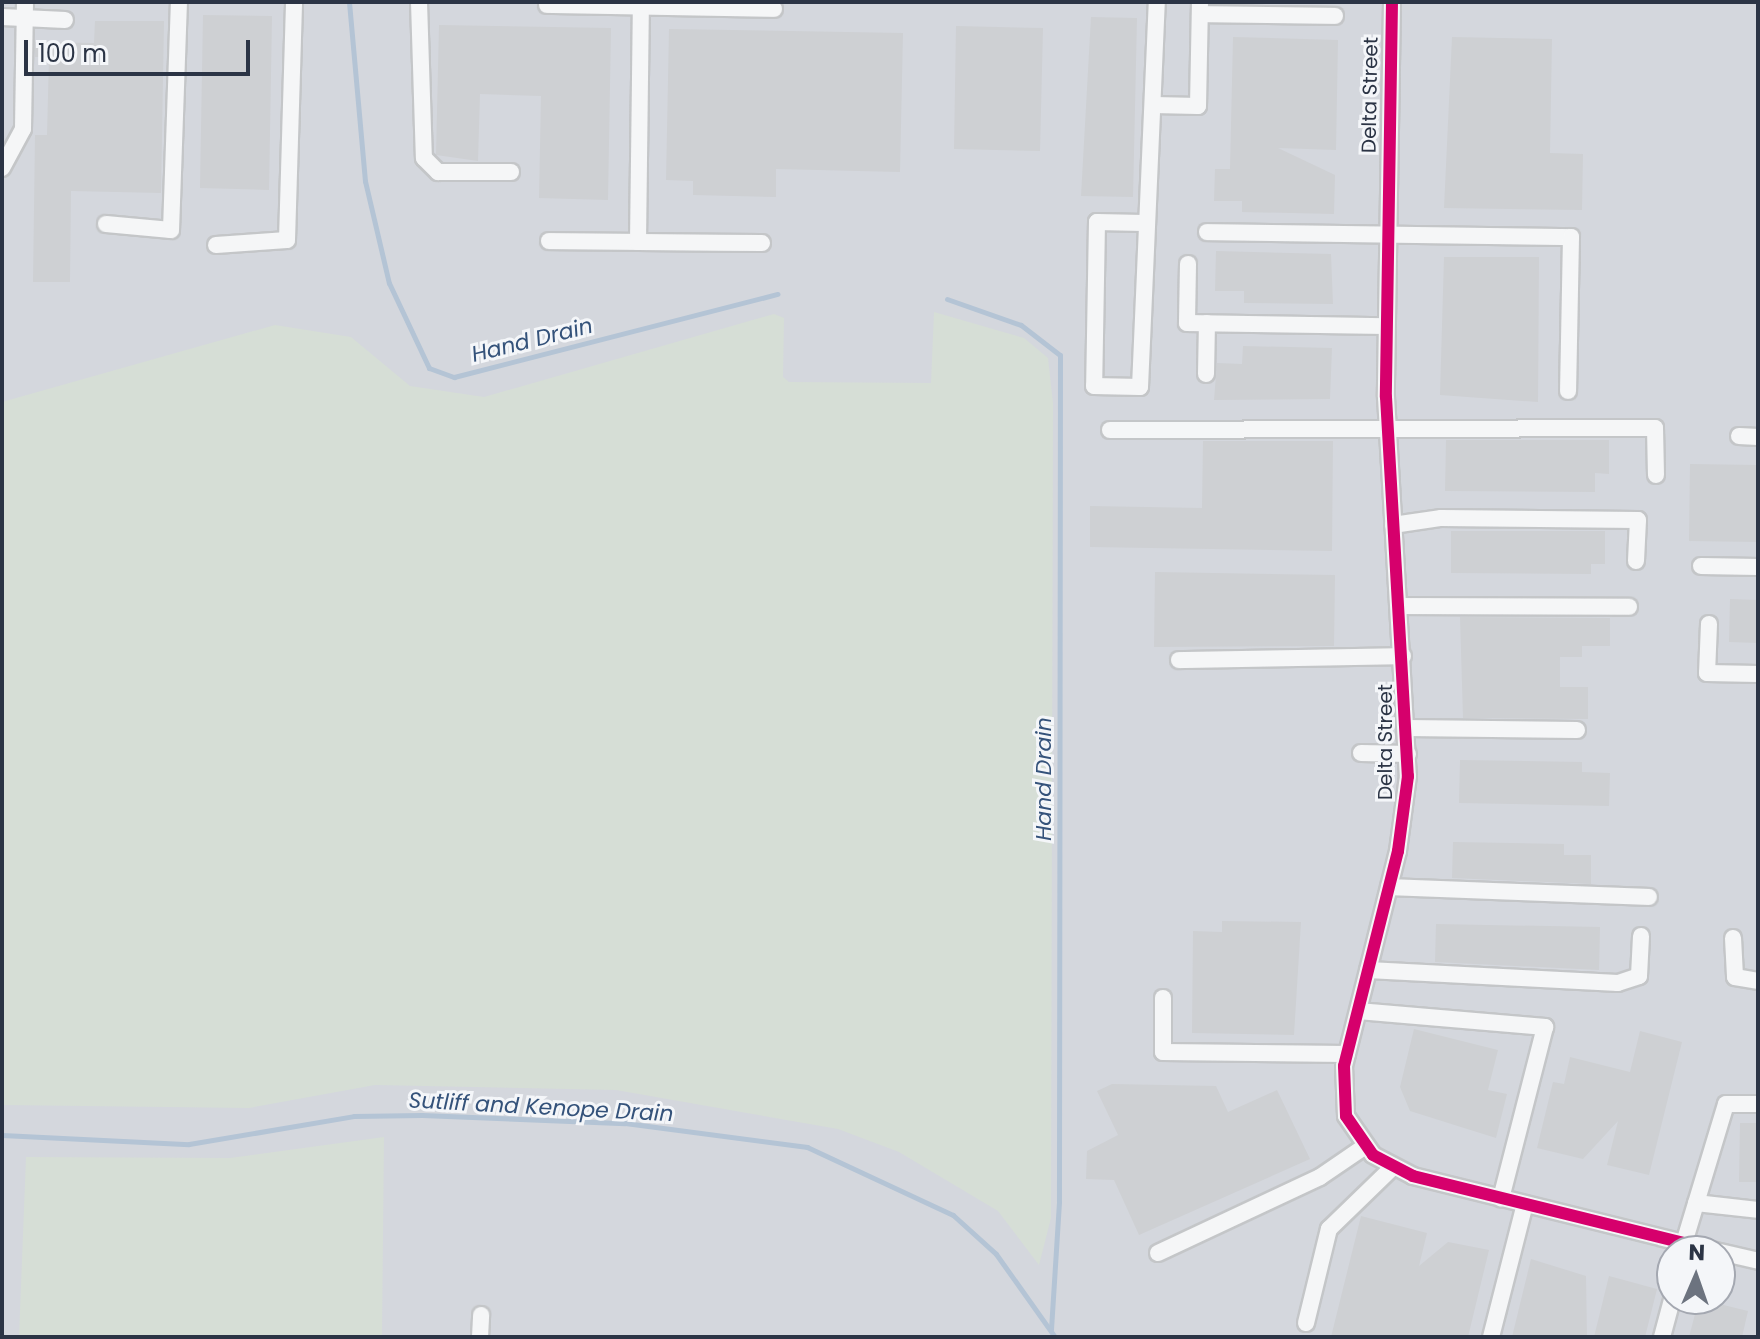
<!DOCTYPE html>
<html>
<head>
<meta charset="utf-8">
<style>
	body { margin:0 }
	#map { position:relative; width:1760px; height:1339px; overflow:hidden; background:#e6e8ea; font-family:Poppins,sans-serif }
	div>[style] { position:absolute }
	.built>* { inset:0; background:#d4d7dd }
	.green>* { inset:0; background:#d6ded6 }
	.stream>* { height:5px; margin:-2.5px; padding:0 2.5px; transform-origin:2.5px; border-radius:2.5px; background:#b4c4d5 }
	.building>* { inset:0; background:#ced0d3 }
	.roads { filter:drop-shadow(2px 0 #c4c6c8) drop-shadow(-2px 0 #c4c6c8) drop-shadow(0 2px #c4c6c8) drop-shadow(0 -2px #c4c6c8) }
	.minor>* { height:16px; margin:-8px; padding:0 8px; transform-origin:8px; border-radius:8px; background:#f5f6f7 }
	.cycleway>* { height:12px; margin:-6px; padding:0 6px; transform-origin:6px; border-radius:6px; background:#d6006c }
	span { translate:-50% -50%; white-space:nowrap; text-align:center; line-height:1.15; -webkit-text-stroke:6px #f4f6f9; paint-order:stroke }
	.street-label { font-size:20px; color:#2b3445 }
	.water-label { font-size:22px; color:#34527a; font-style:italic }
	.frame { position:absolute; inset:0; border:4px solid #2b3445; pointer-events:none }
	.north { position:absolute; left:1656px; top:1235px; width:80px; height:80px; box-sizing:border-box; background:#f4f6f9; border:2px solid #a4a8b1; border-radius:50%; rotate:2deg; font-size:22px; font-weight:700; line-height:32px; text-align:center; color:#2b3445 }
	.north::after { content:''; display:block; margin:auto; width:28px; height:36px; background:#6c737f; clip-path:polygon(50% 0,100% 100%,50% 72%,0 100%) }
	.scale { position:absolute; left:24px; top:40px; width:226px; height:36px; box-sizing:border-box; border:4px solid #2b3445; border-top:0; padding-left:10px; font-size:24px; line-height:28px; white-space:nowrap; color:#2b3445; -webkit-text-stroke:6px #f4f6f9; paint-order:stroke }
</style>
</head>
<body>
<div id="map">
	<div class="built">
		<div style="clip-path:polygon(evenodd,2px 2px,1758px 2px,1758px 1337px,2px 1337px,2px 2px,1672px 1251px,1720px 1251px,1720px 1299px,1672px 1299px,1672px 1251px)"></div>
	</div>
	<div class="green">
		<div style="clip-path:polygon(934px 312px,1024px 338px,1048px 358px,1053px 403px,1051px 1218px,1039px 1265px,998px 1211px,899px 1152px,838px 1129px,616px 1090px,375px 1085px,249px 1108px,2px 1105px,2px 402px,275px 325px,351px 337px,410px 386px,484px 397px,774px 314px,784px 318px,783px 377px,789px 382px,931px 383px)"></div>
		<div style="clip-path:polygon(384px 1137px,382px 1337px,19px 1337px,26px 1157px,230px 1158px)"></div>
	</div>
	<div class="stream">
		<div style="left:349px;top:2px;width:180px;rotate:84.9deg"></div>
		<div style="left:365px;top:181px;width:105px;rotate:76.8deg"></div>
		<div style="left:389px;top:283px;width:94px;rotate:64.8deg"></div>
		<div style="left:429px;top:368px;width:27px;rotate:20deg"></div>
		<div style="left:454px;top:377px;width:334px;rotate:-14.4deg"></div>
		<div style="left:947px;top:299px;width:78px;rotate:19.4deg"></div>
		<div style="left:1021px;top:325px;width:49px;rotate:37.6deg"></div>
		<div style="left:1060px;top:355px;width:847px;rotate:90.07deg"></div>
		<div style="left:1059px;top:1202px;width:128px;rotate:93.6deg"></div>
		<div style="left:2px;top:1135px;width:187px;rotate:2.8deg"></div>
		<div style="left:189px;top:1144px;width:167px;rotate:-9.6deg"></div>
		<div style="left:354px;top:1116px;width:68px;rotate:-0.8deg"></div>
		<div style="left:422px;top:1115px;width:203px;rotate:2.3deg"></div>
		<div style="left:625px;top:1123px;width:184px;rotate:7.5deg"></div>
		<div style="left:807px;top:1147px;width:161px;rotate:25deg"></div>
		<div style="left:953px;top:1215px;width:58px;rotate:42.2deg"></div>
		<div style="left:996px;top:1254px;width:102px;rotate:54.6deg"></div>
	</div>
	<div class="building">
		<div style="clip-path:polygon(203px 15px,272px 16px,269px 190px,200px 188px)"></div>
		<div style="clip-path:polygon(1091px 17px,1137px 18px,1133px 197px,1081px 196px)"></div>
		<div style="clip-path:polygon(95px 21px,164px 21px,161px 193px,71px 191px,70px 282px,33px 282px,35px 135px,47px 135px,49px 57px,35px 57px,35px 42px,94px 43px)"></div>
		<div style="clip-path:polygon(439px 25px,611px 28px,608px 200px,539px 198px,541px 96px,480px 94px,478px 161px,436px 155px)"></div>
		<div style="clip-path:polygon(956px 26px,1043px 28px,1040px 151px,954px 149px)"></div>
		<div style="clip-path:polygon(669px 29px,903px 33px,900px 172px,776px 169px,776px 197px,693px 195px,693px 181px,666px 180px)"></div>
		<div style="clip-path:polygon(1233px 37px,1338px 40px,1336px 150px,1278px 148px,1335px 175px,1334px 214px,1242px 212px,1242px 201px,1214px 201px,1215px 169px,1230px 169px)"></div>
		<div style="clip-path:polygon(1452px 37px,1552px 39px,1550px 153px,1583px 154px,1582px 210px,1444px 208px)"></div>
		<div style="clip-path:polygon(1216px 251px,1331px 254px,1333px 304px,1244px 303px,1244px 291px,1215px 291px)"></div>
		<div style="clip-path:polygon(1444px 257px,1539px 257px,1538px 402px,1440px 395px)"></div>
		<div style="clip-path:polygon(1243px 346px,1332px 348px,1330px 399px,1214px 400px,1217px 363px,1242px 364px)"></div>
		<div style="clip-path:polygon(1446px 440px,1609px 440px,1609px 474px,1595px 473px,1595px 492px,1445px 491px)"></div>
		<div style="clip-path:polygon(1203px 441px,1333px 441px,1332px 551px,1090px 547px,1090px 506px,1202px 508px)"></div>
		<div style="clip-path:polygon(1690px 464px,1758px 465px,1758px 542px,1689px 541px)"></div>
		<div style="clip-path:polygon(1451px 531px,1605px 531px,1605px 564px,1591px 564px,1591px 574px,1451px 573px)"></div>
		<div style="clip-path:polygon(1155px 572px,1335px 575px,1334px 646px,1154px 647px)"></div>
		<div style="clip-path:polygon(1730px 599px,1758px 600px,1758px 643px,1729px 642px)"></div>
		<div style="clip-path:polygon(1460px 617px,1610px 618px,1610px 646px,1582px 646px,1582px 657px,1560px 657px,1560px 687px,1588px 687px,1588px 719px,1463px 718px)"></div>
		<div style="clip-path:polygon(1460px 760px,1582px 762px,1582px 772px,1610px 773px,1609px 806px,1459px 803px)"></div>
		<div style="clip-path:polygon(1453px 842px,1564px 844px,1564px 855px,1591px 855px,1591px 884px,1452px 878px)"></div>
		<div style="clip-path:polygon(1222px 921px,1301px 922px,1294px 1035px,1192px 1033px,1193px 931px,1222px 932px)"></div>
		<div style="clip-path:polygon(1436px 924px,1600px 927px,1599px 970px,1435px 962px)"></div>
		<div style="clip-path:polygon(1414px 1029px,1498px 1050px,1488px 1090px,1507px 1094px,1496px 1138px,1410px 1111px,1400px 1087px)"></div>
		<div style="clip-path:polygon(1640px 1031px,1682px 1042px,1649px 1175px,1607px 1165px,1618px 1121px,1583px 1159px,1537px 1148px,1553px 1082px,1564px 1084px,1570px 1057px,1630px 1072px)"></div>
		<div style="clip-path:polygon(1112px 1084px,1216px 1086px,1228px 1112px,1277px 1090px,1310px 1159px,1139px 1235px,1114px 1180px,1086px 1179px,1087px 1151px,1118px 1135px,1097px 1091px)"></div>
		<div style="clip-path:polygon(1740px 1123px,1758px 1123px,1758px 1182px,1739px 1182px)"></div>
		<div style="clip-path:polygon(1361px 1216px,1427px 1233px,1419px 1266px,1448px 1242px,1489px 1250px,1468px 1337px,1331px 1337px)"></div>
		<div style="clip-path:polygon(1531px 1259px,1586px 1276px,1587px 1337px,1512px 1337px)"></div>
		<div style="clip-path:polygon(1609px 1276px,1657px 1289px,1645px 1337px,1594px 1337px)"></div>
		<div style="clip-path:polygon(1699px 1299px,1748px 1311px,1742px 1337px,1689px 1337px)"></div>
	</div>
	<div class="roads">
		<div class="minor">
			<div style="left:419px;top:2px;width:156px;rotate:88.2deg"></div>
			<div style="left:424px;top:158px;width:20px;rotate:45deg"></div>
			<div style="left:438px;top:172px;width:73px"></div>
			<div style="left:1392px;top:2px;width:395px;rotate:90.9deg"></div>
			<div style="left:1386px;top:397px;width:380px;rotate:86.7deg"></div>
			<div style="left:1408px;top:776px;width:76px;rotate:97.6deg"></div>
			<div style="left:1398px;top:851px;width:222px;rotate:104.1deg"></div>
			<div style="left:1344px;top:1066px;width:50px;rotate:87.7deg"></div>
			<div style="left:1346px;top:1116px;width:47px;rotate:55.3deg"></div>
			<div style="left:1373px;top:1155px;width:45px;rotate:27.7deg"></div>
			<div style="left:1413px;top:1176px;width:313px;rotate:13.9deg"></div>
			<div style="left:547px;top:5px;width:227px;rotate:1deg"></div>
			<div style="left:1200px;top:14px;width:135px;rotate:0.8deg"></div>
			<div style="left:2px;top:17px;width:63px;rotate:2.7deg"></div>
			<div style="left:1154px;top:105px;width:44px;rotate:1.3deg"></div>
			<div style="left:1198px;top:106px;width:104px;rotate:-88.9deg"></div>
			<div style="left:2px;top:168px;width:44px;rotate:-61.7deg"></div>
			<div style="left:23px;top:129px;width:127px;rotate:-89.1deg"></div>
			<div style="left:1143px;top:223px;width:46px;rotate:-178.8deg"></div>
			<div style="left:1097px;top:222px;width:164px;rotate:91deg"></div>
			<div style="left:1094px;top:386px;width:46px;rotate:1.2deg"></div>
			<div style="left:1140px;top:387px;width:385px;rotate:-87.5deg"></div>
			<div style="left:106px;top:224px;width:65px;rotate:5.3deg"></div>
			<div style="left:171px;top:230px;width:228px;rotate:-88deg"></div>
			<div style="left:1207px;top:232px;width:364px;rotate:0.8deg"></div>
			<div style="left:1571px;top:237px;width:154px;rotate:91.1deg"></div>
			<div style="left:549px;top:241px;width:89px;rotate:0.6deg"></div>
			<div style="left:638px;top:242px;width:240px;rotate:-89.3deg"></div>
			<div style="left:638px;top:242px;width:124px;rotate:0.5deg"></div>
			<div style="left:216px;top:245px;width:71px;rotate:-4deg"></div>
			<div style="left:287px;top:240px;width:238px;rotate:-88.3deg"></div>
			<div style="left:1188px;top:264px;width:59px;rotate:91deg"></div>
			<div style="left:1187px;top:323px;width:199px;rotate:0.9deg"></div>
			<div style="left:1206px;top:374px;width:51px;rotate:-88.9deg"></div>
			<div style="left:1110px;top:430px;width:545px;rotate:-0.21deg"></div>
			<div style="left:1655px;top:428px;width:47px;rotate:88.8deg"></div>
			<div style="left:1739px;top:436px;width:19px;rotate:3deg"></div>
			<div style="left:1393px;top:525px;width:49px;rotate:-8.3deg"></div>
			<div style="left:1441px;top:518px;width:197px;rotate:0.6deg"></div>
			<div style="left:1638px;top:520px;width:41px;rotate:92.8deg"></div>
			<div style="left:1701px;top:566px;width:57px;rotate:1deg"></div>
			<div style="left:1399px;top:606px;width:230px;rotate:0.2deg"></div>
			<div style="left:1709px;top:624px;width:49px;rotate:92.3deg"></div>
			<div style="left:1707px;top:673px;width:51px;rotate:1.1deg"></div>
			<div style="left:1179px;top:660px;width:224px;rotate:-1deg"></div>
			<div style="left:1407px;top:728px;width:170px;rotate:0.7deg"></div>
			<div style="left:1361px;top:753px;width:47px;rotate:1.2deg"></div>
			<div style="left:1389px;top:887px;width:260px;rotate:2.2deg"></div>
			<div style="left:1733px;top:938px;width:39px;rotate:87deg"></div>
			<div style="left:1735px;top:977px;width:23px;rotate:10deg"></div>
			<div style="left:1368px;top:970px;width:250px;rotate:3deg"></div>
			<div style="left:1618px;top:983px;width:22px;rotate:-18deg"></div>
			<div style="left:1639px;top:976px;width:40px;rotate:-87.1deg"></div>
			<div style="left:1163px;top:998px;width:54px;rotate:90deg"></div>
			<div style="left:1163px;top:1052px;width:184px;rotate:0.6deg"></div>
			<div style="left:1358px;top:1011px;width:188px;rotate:4.9deg"></div>
			<div style="left:1545px;top:1027px;width:177px;rotate:104.4deg"></div>
			<div style="left:1696px;top:1203px;width:62px;rotate:6.4deg"></div>
			<div style="left:1684px;top:1243px;width:145px;rotate:-73.2deg"></div>
			<div style="left:1726px;top:1104px;width:32px"></div>
			<div style="left:1720px;top:1252px;width:39px;rotate:13deg"></div>
			<div style="left:1158px;top:1253px;width:179px;rotate:-25.1deg"></div>
			<div style="left:1320px;top:1177px;width:53px;rotate:-34.3deg"></div>
			<div style="left:1306px;top:1323px;width:97px;rotate:-76.3deg"></div>
			<div style="left:1329px;top:1229px;width:88px;rotate:-44.1deg"></div>
			<div style="left:480px;top:1337px;width:22px;rotate:-87deg"></div>
			<div style="left:1491px;top:1337px;width:137px;rotate:-75.7deg"></div>
			<div style="left:1662px;top:1337px;width:39px;rotate:-75deg"></div>
		</div>
	</div>
	<div class="cycleway">
		<div style="left:1392px;top:2px;width:395px;rotate:90.9deg"></div>
		<div style="left:1386px;top:397px;width:380px;rotate:86.7deg"></div>
		<div style="left:1408px;top:776px;width:76px;rotate:97.6deg"></div>
		<div style="left:1398px;top:851px;width:222px;rotate:104.1deg"></div>
		<div style="left:1344px;top:1066px;width:50px;rotate:87.7deg"></div>
		<div style="left:1346px;top:1116px;width:47px;rotate:55.3deg"></div>
		<div style="left:1373px;top:1155px;width:45px;rotate:27.7deg"></div>
		<div style="left:1413px;top:1176px;width:313px;rotate:13.9deg"></div>
	</div>
	<div class="street-label">
		<span style="left:1370px;top:95px;rotate:-89deg">Delta Street</span>
		<span style="left:1385px;top:742px;rotate:-90deg">Delta Street</span>
	</div>
	<div class="water-label">
		<span style="left:532px;top:340px;rotate:-14deg">Hand Drain</span>
		<span style="left:1044px;top:779px;rotate:-90deg">Hand Drain</span>
		<span style="left:541px;top:1107px;rotate:3deg">Sutliff and Kenope Drain</span>
	</div>
	<div class="frame"></div>
	<div class="north">N</div>
	<div class="scale">100 m</div>
</div>
</body>
</html>
